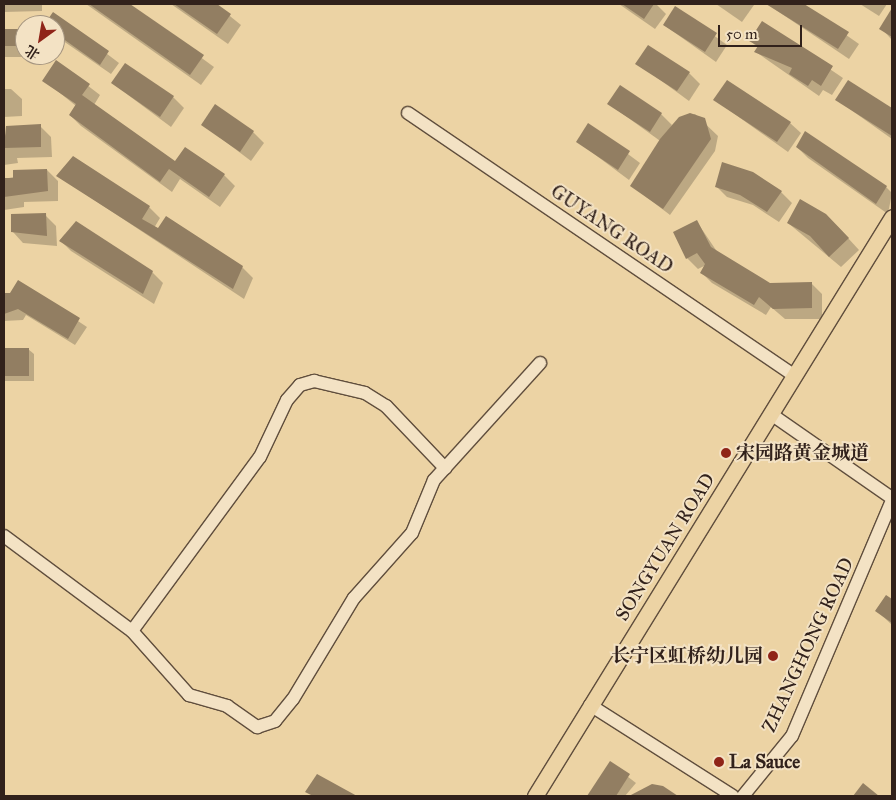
<!DOCTYPE html>
<html>
<head>
<meta charset="utf-8">
<style>
	body { margin:0 }
	#map { position:relative; width:896px; height:800px; overflow:hidden; background:#ecd3a4; font-family:"IM FELL Great Primer","Noto Serif SC",serif }
	div>[style] { position:absolute }
	.shadow>* { inset:0; background:#0003 }
	.building>* { inset:0; background:#927e62 }
	.roads { filter:drop-shadow(1px 0 #604e3d) drop-shadow(-1px 0 #604e3d) drop-shadow(0 1px #604e3d) drop-shadow(0 -1px #604e3d) }
	.minor>* { height:12px; margin:-6px; padding:0 6px; transform-origin:6px; border-radius:6px; background:#f3e2c4 }
	.major>* { height:15px; margin:-7.5px; padding:0 7.5px; transform-origin:7.5px; border-radius:7.5px; background:#ecd3a4 }
	.dots>* { width:14px; height:14px; translate:-50% -50%; box-sizing:border-box; border:2px solid #f3e2c4; border-radius:50% }
	span { translate:-50% -50%; white-space:nowrap; text-align:center; line-height:1.15; -webkit-text-stroke:4px #f3e2c4; paint-order:stroke }
	.street-label { font-size:19px; color:#31211b }
	.poi-label { font-size:19px; color:#31211b; font-weight:700 }
	.left { translate:0 -50%; text-align:left }
	.right { translate:-100% -50%; text-align:right }
	.frame { position:absolute; inset:0; border:5px solid #31211b; pointer-events:none }
	.north { position:absolute; left:15px; top:15px; width:50px; height:50px; box-sizing:border-box; background:#f3e2c4; border:1px solid #a59580; border-radius:50%; rotate:212deg; font-size:14px; font-weight:700; line-height:20px; text-align:center; color:#31211b }
	.north::after { content:''; display:block; margin:auto; width:18px; height:22px; background:#8f2418; clip-path:polygon(50% 0,100% 100%,50% 72%,0 100%) }
	.scale { position:absolute; left:718px; top:25px; width:84px; height:22px; box-sizing:border-box; border:2px solid #31211b; border-top:0; padding-left:6px; font-size:15px; line-height:18px; white-space:nowrap; color:#31211b; -webkit-text-stroke:4px #f3e2c4; paint-order:stroke }
</style>
</head>
<body>
<div id="map">
	<div class="shadow">
		<div style="clip-path:polygon(4px 4px,42px 4px,42px 11px,4px 12px)"></div>
		<div style="clip-path:polygon(86px 4px,128px 4px,214px 67px,201px 85px)"></div>
		<div style="clip-path:polygon(171px 4px,215px 4px,241px 25px,228px 44px)"></div>
		<div style="clip-path:polygon(619px 4px,656px 4px,666px 14px,655px 29px)"></div>
		<div style="clip-path:polygon(716px 4px,752px 4px,754px 5px,742px 22px)"></div>
		<div style="clip-path:polygon(767px 4px,802px 4px,859px 44px,849px 59px)"></div>
		<div style="clip-path:polygon(860px 4px,887px 4px,879px 16px)"></div>
		<div style="clip-path:polygon(676px 8px,727px 45px,716px 62px,664px 25px)"></div>
		<div style="clip-path:polygon(892px 11px,892px 40px,881px 28px)"></div>
		<div style="clip-path:polygon(53px 13px,119px 63px,111px 74px,56px 36px,55px 25px,45px 25px)"></div>
		<div style="clip-path:polygon(762px 23px,843px 78px,832px 95px,823px 90px,819px 96px,756px 52px,758px 48px,751px 41px)"></div>
		<div style="clip-path:polygon(4px 30px,25px 30px,25px 55px,43px 57px,4px 57px)"></div>
		<div style="clip-path:polygon(57px 62px,100px 95px,94px 105px,175px 163px,224px 175px,235px 186px,220px 207px,180px 179px,172px 192px,81px 126px,70px 115px,76px 106px,44px 80px)"></div>
		<div style="clip-path:polygon(637px 63px,689px 73px,700px 84px,689px 101px)"></div>
		<div style="clip-path:polygon(848px 82px,892px 109px,892px 139px,837px 100px)"></div>
		<div style="clip-path:polygon(112px 83px,173px 97px,184px 108px,171px 127px)"></div>
		<div style="clip-path:polygon(4px 89px,11px 89px,22px 99px,22px 116px,4px 117px,4px 121px)"></div>
		<div style="clip-path:polygon(715px 100px,790px 123px,801px 133px,788px 152px)"></div>
		<div style="clip-path:polygon(609px 104px,661px 114px,672px 125px,665px 136px,680px 118px,695px 114px,718px 136px,715px 151px,670px 215px,632px 186px,663px 143px)"></div>
		<div style="clip-path:polygon(202px 124px,253px 132px,264px 143px,251px 161px)"></div>
		<div style="clip-path:polygon(589px 125px,640px 163px,629px 180px,578px 142px)"></div>
		<div style="clip-path:polygon(40px 126px,51px 137px,52px 157px,17px 158px,18px 163px,4px 165px,4px 135px)"></div>
		<div style="clip-path:polygon(806px 133px,886px 187px,892px 193px,888px 214px,808px 158px,797px 147px)"></div>
		<div style="clip-path:polygon(47px 170px,58px 181px,58px 201px,24px 202px,24px 207px,4px 210px,4px 179px)"></div>
		<div style="clip-path:polygon(58px 176px,149px 207px,160px 218px,154px 228px,242px 267px,253px 278px,244px 299px)"></div>
		<div style="clip-path:polygon(716px 186px,781px 192px,792px 203px,779px 222px,753px 205px,727px 197px)"></div>
		<div style="clip-path:polygon(45px 215px,56px 226px,57px 246px,23px 243px,13px 232px)"></div>
		<div style="clip-path:polygon(697px 222px,718px 253px,770px 284px,811px 283px,822px 294px,822px 319px,785px 319px,771px 307px,766px 315px,712px 283px,702px 273px,706px 265px,698px 269px,687px 258px)"></div>
		<div style="clip-path:polygon(788px 223px,837px 226px,859px 250px,841px 267px)"></div>
		<div style="clip-path:polygon(65px 234px,152px 272px,163px 283px,154px 304px,71px 251px,60px 240px)"></div>
		<div style="clip-path:polygon(19px 282px,87px 327px,75px 345px,26px 315px,23px 320px,4px 321px,4px 294px,11px 294px)"></div>
		<div style="clip-path:polygon(4px 349px,28px 349px,34px 354px,34px 381px,4px 381px)"></div>
		<div style="clip-path:polygon(886px 596px,892px 601px,892px 625px,876px 610px)"></div>
		<div style="clip-path:polygon(610px 763px,636px 783px,625px 796px,588px 796px)"></div>
	</div>
	<div class="building">
		<div style="clip-path:polygon(89px 4px,130px 4px,204px 55px,190px 75px)"></div>
		<div style="clip-path:polygon(174px 4px,217px 4px,231px 14px,217px 34px)"></div>
		<div style="clip-path:polygon(622px 4px,654px 4px,644px 19px)"></div>
		<div style="clip-path:polygon(766px 4px,804px 4px,849px 32px,838px 49px)"></div>
		<div style="clip-path:polygon(675px 6px,717px 33px,705px 52px,663px 25px)"></div>
		<div style="clip-path:polygon(892px 8px,892px 37px,879px 29px)"></div>
		<div style="clip-path:polygon(53px 12px,109px 51px,100px 65px,55px 33px,55px 25px,44px 25px)"></div>
		<div style="clip-path:polygon(762px 21px,833px 66px,821px 86px,812px 80px,808px 86px,789px 74px,792px 68px,754px 52px,758px 46px,749px 41px)"></div>
		<div style="clip-path:polygon(4px 29px,25px 29px,25px 46px,4px 46px)"></div>
		<div style="clip-path:polygon(648px 45px,690px 72px,677px 91px,635px 64px)"></div>
		<div style="clip-path:polygon(56px 60px,90px 84px,82px 95px,175px 161px,185px 147px,225px 174px,209px 197px,169px 169px,160px 182px,69px 115px,76px 104px,42px 81px)"></div>
		<div style="clip-path:polygon(125px 63px,174px 96px,160px 117px,111px 83px)"></div>
		<div style="clip-path:polygon(727px 80px,791px 122px,777px 142px,713px 100px)"></div>
		<div style="clip-path:polygon(848px 80px,892px 108px,892px 136px,835px 100px)"></div>
		<div style="clip-path:polygon(620px 85px,662px 113px,650px 132px,607px 104px)"></div>
		<div style="clip-path:polygon(215px 104px,254px 131px,240px 152px,201px 125px)"></div>
		<div style="clip-path:polygon(690px 113px,705px 118px,711px 139px,663px 209px,630px 186px,660px 139px,679px 117px)"></div>
		<div style="clip-path:polygon(588px 123px,630px 151px,618px 170px,576px 142px)"></div>
		<div style="clip-path:polygon(41px 124px,41px 147px,4px 148px,6px 126px)"></div>
		<div style="clip-path:polygon(805px 131px,887px 186px,876px 204px,796px 147px)"></div>
		<div style="clip-path:polygon(73px 156px,150px 206px,142px 219px,158px 228px,166px 216px,243px 266px,233px 289px,56px 176px)"></div>
		<div style="clip-path:polygon(722px 162px,753px 172px,782px 191px,767px 212px,740px 195px,715px 187px)"></div>
		<div style="clip-path:polygon(47px 169px,48px 191px,4px 197px,4px 178px,13px 178px,13px 170px)"></div>
		<div style="clip-path:polygon(800px 199px,826px 214px,849px 238px,829px 257px,810px 236px,787px 223px)"></div>
		<div style="clip-path:polygon(46px 213px,47px 236px,11px 232px,11px 214px)"></div>
		<div style="clip-path:polygon(697px 220px,711px 247px,770px 283px,812px 282px,812px 308px,773px 309px,759px 297px,754px 305px,700px 273px,705px 264px,697px 253px,686px 259px,673px 232px)"></div>
		<div style="clip-path:polygon(76px 221px,153px 271px,143px 294px,59px 241px)"></div>
		<div style="clip-path:polygon(18px 280px,80px 318px,68px 339px,18px 309px,4px 314px,4px 293px,10px 293px)"></div>
		<div style="clip-path:polygon(4px 348px,29px 348px,29px 376px,4px 376px)"></div>
		<div style="clip-path:polygon(886px 595px,892px 599px,892px 623px,875px 611px)"></div>
		<div style="clip-path:polygon(610px 761px,630px 774px,616px 796px,587px 796px)"></div>
		<div style="clip-path:polygon(317px 774px,357px 796px,313px 796px,305px 792px)"></div>
		<div style="clip-path:polygon(863px 783px,879px 796px,853px 796px)"></div>
		<div style="clip-path:polygon(652px 784px,663px 786px,678px 796px,629px 796px)"></div>
	</div>
	<div class="roads">
		<div class="minor">
			<div style="left:408px;top:113px;width:468px;rotate:34.2deg"></div>
			<div style="left:771px;top:414px;width:147px;rotate:34.8deg"></div>
			<div style="left:4px;top:536px;width:159px;rotate:36.6deg"></div>
			<div style="left:132px;top:631px;width:86px;rotate:48.3deg"></div>
			<div style="left:189px;top:695px;width:40px;rotate:16deg"></div>
			<div style="left:227px;top:706px;width:37px;rotate:35deg"></div>
			<div style="left:257px;top:727px;width:19px;rotate:-18deg"></div>
			<div style="left:275px;top:721px;width:28px;rotate:-51deg"></div>
			<div style="left:293px;top:699px;width:118px;rotate:-58.9deg"></div>
			<div style="left:354px;top:598px;width:87px;rotate:-48.3deg"></div>
			<div style="left:412px;top:533px;width:57px;rotate:-67.5deg"></div>
			<div style="left:434px;top:480px;width:158px;rotate:-47.8deg"></div>
			<div style="left:132px;top:631px;width:216px;rotate:-53.7deg"></div>
			<div style="left:260px;top:457px;width:63px;rotate:-64.7deg"></div>
			<div style="left:287px;top:400px;width:20px;rotate:-49deg"></div>
			<div style="left:300px;top:385px;width:15px;rotate:-16deg"></div>
			<div style="left:314px;top:381px;width:52px;rotate:13.2deg"></div>
			<div style="left:365px;top:393px;width:25px;rotate:32deg"></div>
			<div style="left:386px;top:406px;width:86px;rotate:46.4deg"></div>
			<div style="left:590px;top:705px;width:169px;rotate:32.5deg"></div>
			<div style="left:743px;top:796px;width:77px;rotate:-50.8deg"></div>
			<div style="left:792px;top:736px;width:256px;rotate:-67deg"></div>
		</div>
		<div class="major">
			<div style="left:535px;top:796px;width:680px;rotate:-58.34deg"></div>
		</div>
	</div>
	<div class="dots">
		<div style="left:726px;top:453px;background:#8f2418"></div>
		<div style="left:773px;top:656px;background:#8f2418"></div>
		<div style="left:719px;top:762px;background:#8f2418"></div>
	</div>
	<div class="street-label">
		<span style="left:612px;top:229px;rotate:34deg">GUYANG ROAD</span>
		<span style="left:665px;top:547px;rotate:-58deg">SONGYUAN ROAD</span>
		<span style="left:808px;top:645px;rotate:-65deg">ZHANGHONG ROAD</span>
	</div>
	<div class="poi-label">
		<span class="left" style="left:736px;top:453px">宋园路黄金城道</span>
		<span class="right" style="left:763px;top:656px">长宁区虹桥幼儿园</span>
		<span class="left" style="left:729px;top:762px">La Sauce</span>
	</div>
	<div class="frame"></div>
	<div class="north">北</div>
	<div class="scale">50 m</div>
</div>
</body>
</html>
